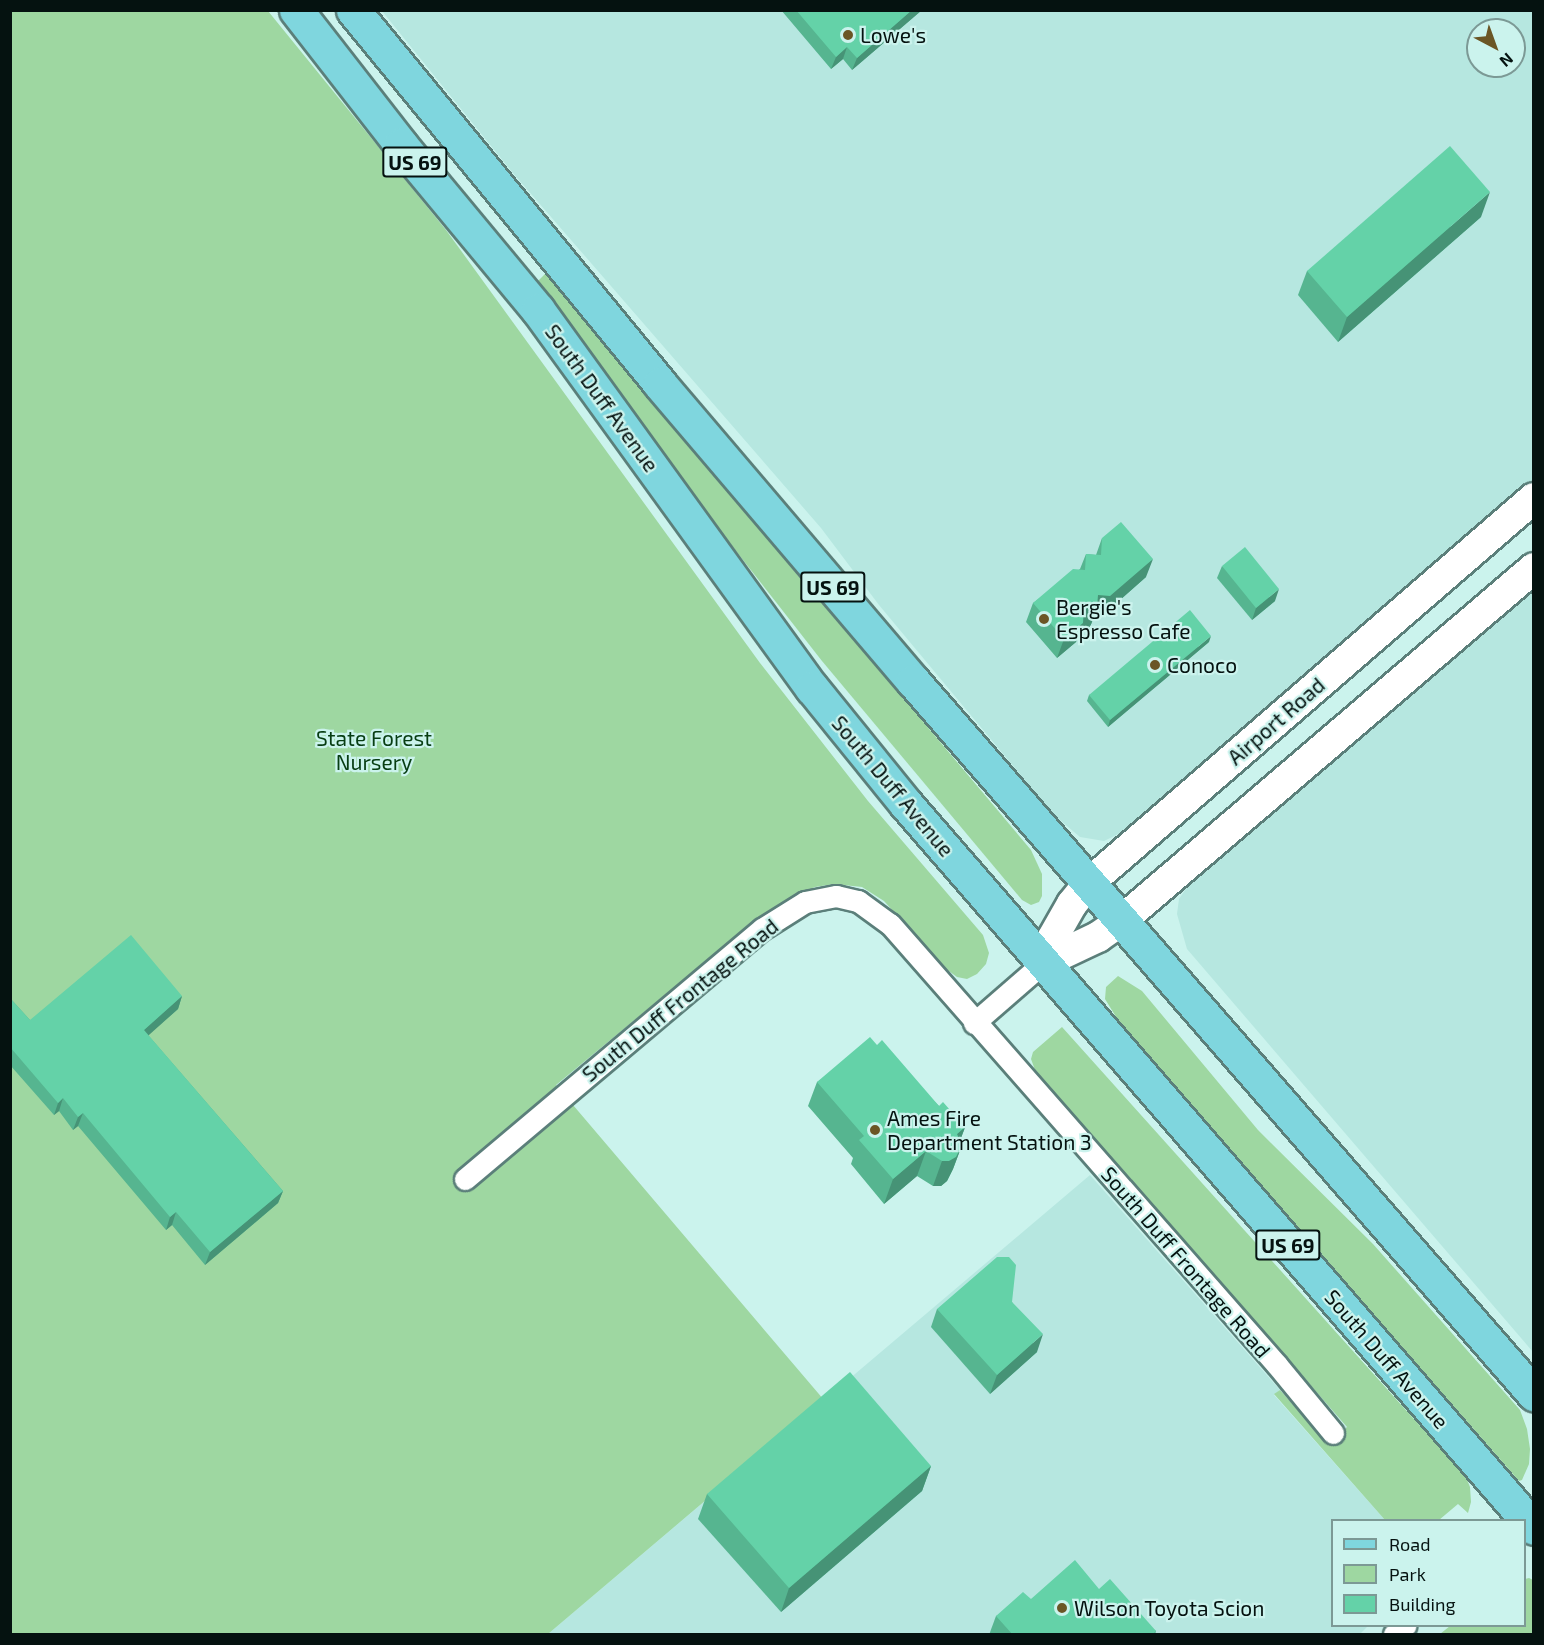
<!DOCTYPE html>
<html>
<head>
<meta charset="utf-8">
<style>
	body { margin:0 }
	#map { position:relative; width:1544px; height:1645px; overflow:hidden; background:#cbf3ed; font-family:"Exo 2",sans-serif }
	div>[style] { position:absolute }
	.built>* { inset:0; background:#b6e7e0 }
	.green>* { inset:0; background:#9ed7a1 }
	.roads { filter:drop-shadow(2px 0 #5b7f7a) drop-shadow(-2px 0 #5b7f7a) drop-shadow(0 2px #5b7f7a) drop-shadow(0 -2px #5b7f7a) }
	.street>* { height:21px; margin:-10.5px; padding:0 10.5px; transform-origin:10.5px; border-radius:10.5px; background:#fff }
	.secondary>* { height:30px; margin:-15px; padding:0 15px; transform-origin:15px; border-radius:15px; background:#fff }
	.primary>* { height:33px; margin:-16.5px; padding:0 16.5px; transform-origin:16.5px; border-radius:16.5px; background:#7fd6de }
	.wall>* { inset:0; background:#56b590 }
	.shaded-wall>* { inset:0; background:#469376 }
	.building>* { inset:0; background:#64d2a8 }
	.dots>* { width:16px; height:16px; translate:-50% -50%; box-sizing:border-box; border:3px solid #cbf3ed; border-radius:50% }
	span { translate:-50% -50%; white-space:nowrap; text-align:center; line-height:1.15; -webkit-text-stroke:4.5px #cbf3ed; paint-order:stroke }
	.shield-label span { padding:2px 4px; background:#cbf3ed; border:2px solid; border-radius:4px; -webkit-text-stroke-width:0 }
	.shield-label { font-size:20px; color:#051210; font-weight:700 }
	.poi-label { font-size:21px; color:#051210 }
	.left { translate:0 -50%; text-align:left }
	.street-label { font-size:21px; color:#051210 }
	.park-label { font-size:21px; color:#073d12 }
	.frame { position:absolute; inset:0; border:12px solid #051210; pointer-events:none }
	.legend { position:absolute; left:1331px; top:1519px; width:195px; height:108px; box-sizing:border-box; background:#cbf3ed; border:2px solid #7c9995; margin:0; padding:8px 10px; list-style:none; font-size:18px; color:#051210 }
	.legend li { display:flex; align-items:center; gap:12px; height:30px }
	.legend b { width:30px; border:2px solid #7c9995 }
	.north { position:absolute; left:1466px; top:18px; width:60px; height:60px; box-sizing:border-box; background:#cbf3ed; border:2px solid #7c9995; border-radius:50%; rotate:139deg; font-size:16px; font-weight:700; line-height:24px; text-align:center; color:#051210 }
	.north::after { content:''; display:block; margin:auto; width:21px; height:27px; background:#6b5625; clip-path:polygon(50% 0,100% 100%,50% 72%,0 100%) }
</style>
</head>
<body>
<div id="map">
	<div class="built">
		<div style="clip-path:polygon(evenodd,382px 11px,1533px 11px,1533px 485px,1135px 826px,1104px 841px,1080px 837px,1054px 815px,879px 605px,821px 528px,512px 172px,382px 11px,1478px 30px,1514px 30px,1514px 66px,1478px 66px,1478px 30px)"></div>
		<div style="clip-path:polygon(1533px 582px,1533px 1352px,1187px 949px,1177px 914px,1179px 899px,1193px 878px)"></div>
		<div style="clip-path:polygon(1090px 1175px,1280px 1390px,1274px 1395px,1385px 1520px,1332px 1520px,1332px 1626px,1368px 1626px,1360px 1634px,548px 1634px)"></div>
	</div>
	<div class="green">
		<div style="clip-path:polygon(11px 11px,268px 11px,446px 230px,760px 663px,868px 801px,983px 935px,989px 953px,986px 964px,977px 974px,967px 979px,957px 977px,945px 968px,884px 901px,862px 887px,834px 884px,815px 887px,791px 897px,753px 922px,556px 1085px,824px 1400px,548px 1634px,11px 1634px)"></div>
		<div style="clip-path:polygon(546px 273px,1031px 850px,1042px 874px,1042px 896px,1039px 902px,1031px 905px,1022px 900px,822px 661px,675px 473px,538px 281px)"></div>
		<div style="clip-path:polygon(1118px 976px,1142px 991px,1258px 1130px,1373px 1244px,1520px 1410px,1527px 1429px,1530px 1449px,1529px 1464px,1522px 1480px,1519px 1481px,1123px 1028px,1105px 999px,1106px 987px)"></div>
		<div style="clip-path:polygon(1062px 1027px,1466px 1477px,1470px 1487px,1471px 1502px,1468px 1513px,1458px 1504px,1439px 1520px,1385px 1520px,1274px 1394px,1280px 1390px,1328px 1444px,1347px 1427px,1035px 1070px,1031px 1059px,1033px 1052px)"></div>
		<div style="clip-path:polygon(1529px 1578px,1533px 1580px,1533px 1634px,1440px 1634px,1450px 1626px,1524px 1626px,1525px 1579px)"></div>
	</div>
	<div class="roads">
		<div class="street">
			<div style="left:974px;top:1023px;width:91px;rotate:-41deg"></div>
			<div style="left:465px;top:1179px;width:388px;rotate:-40.1deg"></div>
			<div style="left:762px;top:929px;width:51px;rotate:-32.1deg"></div>
			<div style="left:805px;top:902px;width:32px;rotate:-11deg"></div>
			<div style="left:836px;top:896px;width:23px;rotate:13deg"></div>
			<div style="left:858px;top:901px;width:39px;rotate:36deg"></div>
			<div style="left:890px;top:924px;width:587px;rotate:48.73deg"></div>
			<div style="left:1277px;top:1365px;width:88px;rotate:50.5deg"></div>
			<div style="left:1394px;top:1634px;width:14px;rotate:-36deg"></div>
		</div>
		<div class="secondary">
			<div style="left:1043px;top:963px;width:26px;rotate:-69deg"></div>
			<div style="left:1052px;top:939px;width:40px;rotate:-60.3deg"></div>
			<div style="left:1072px;top:904px;width:27px;rotate:-51deg"></div>
			<div style="left:1089px;top:883px;width:588px;rotate:-40.87deg"></div>
			<div style="left:1043px;top:963px;width:61px;rotate:-25.3deg"></div>
			<div style="left:1098px;top:937px;width:28px;rotate:-35deg"></div>
			<div style="left:1121px;top:921px;width:543px;rotate:-40.52deg"></div>
		</div>
		<div class="primary">
			<div style="left:296px;top:10px;width:171px;rotate:52.1deg"></div>
			<div style="left:401px;top:145px;width:214px;rotate:50.3deg"></div>
			<div style="left:538px;top:310px;width:467px;rotate:54.1deg"></div>
			<div style="left:812px;top:688px;width:149px;rotate:51deg"></div>
			<div style="left:906px;top:804px;width:958px;rotate:49.06deg"></div>
			<div style="left:353px;top:10px;width:484px;rotate:50.6deg"></div>
			<div style="left:660px;top:384px;width:390px;rotate:49.6deg"></div>
			<div style="left:913px;top:681px;width:946px;rotate:48.95deg"></div>
		</div>
	</div>
	<div class="wall">
		<div style="clip-path:polygon(781px 10px,922px 10px,852px 70px,843px 59px,831px 69px)"></div>
		<div style="clip-path:polygon(1481px 217px,1338px 342px,1298px 295px,1307px 271px)"></div>
		<div style="clip-path:polygon(1102px 538px,1146px 577px,1103px 615px,1095px 614px,1090px 627px,1081px 627px,1076px 642px,1057px 658px,1026px 622px,1033px 603px,1080px 569px,1086px 554px,1096px 555px)"></div>
		<div style="clip-path:polygon(1222px 566px,1275px 601px,1252px 620px,1217px 578px)"></div>
		<div style="clip-path:polygon(1209px 642px,1108px 727px,1087px 701px,1089px 695px)"></div>
		<div style="clip-path:polygon(182px 996px,178px 1009px,148px 1035px,283px 1191px,278px 1203px,205px 1265px,172px 1225px,166px 1230px,78px 1126px,73px 1130px,59px 1111px,54px 1115px,10px 1065px,10px 998px,30px 1020px)"></div>
		<div style="clip-path:polygon(877px 1045px,939px 1106px,965px 1128px,960px 1140px,962px 1145px,953px 1169px,947px 1181px,941px 1186px,933px 1186px,917px 1176px,884px 1204px,851px 1164px,853px 1158px,808px 1106px,817px 1082px)"></div>
		<div style="clip-path:polygon(1012px 1302px,1037px 1352px,990px 1394px,931px 1327px,937px 1309px)"></div>
		<div style="clip-path:polygon(931px 1466px,922px 1491px,781px 1612px,698px 1519px,707px 1494px)"></div>
		<div style="clip-path:polygon(1099px 1589px,1156px 1631px,1155px 1635px,989px 1635px,996px 1616px,1031px 1599px)"></div>
	</div>
	<div class="shaded-wall">
		<div style="clip-path:polygon(912px 10px,922px 10px,852px 70px,857px 58px)"></div>
		<div style="clip-path:polygon(847px 47px,843px 59px,831px 69px,836px 57px)"></div>
		<div style="clip-path:polygon(1490px 192px,1481px 217px,1338px 342px,1347px 317px)"></div>
		<div style="clip-path:polygon(1153px 559px,1146px 577px,1103px 615px,1095px 614px,1090px 627px,1081px 627px,1076px 642px,1057px 658px,1064px 639px,1084px 608px,1098px 595px)"></div>
		<div style="clip-path:polygon(1279px 589px,1275px 601px,1252px 620px,1256px 608px)"></div>
		<div style="clip-path:polygon(1211px 636px,1209px 642px,1108px 727px,1110px 720px)"></div>
		<div style="clip-path:polygon(182px 996px,178px 1009px,140px 1043px,144px 1030px)"></div>
		<div style="clip-path:polygon(63px 1098px,59px 1111px,54px 1115px,58px 1103px)"></div>
		<div style="clip-path:polygon(83px 1113px,78px 1126px,73px 1130px,78px 1117px)"></div>
		<div style="clip-path:polygon(965px 1127px,956px 1152px,957px 1134px)"></div>
		<div style="clip-path:polygon(962px 1145px,953px 1169px,947px 1181px,941px 1186px,933px 1186px,942px 1161px)"></div>
		<div style="clip-path:polygon(926px 1151px,917px 1176px,884px 1204px,893px 1179px)"></div>
		<div style="clip-path:polygon(283px 1191px,278px 1203px,205px 1265px,210px 1252px)"></div>
		<div style="clip-path:polygon(176px 1212px,172px 1225px,166px 1230px,170px 1217px)"></div>
		<div style="clip-path:polygon(1043px 1334px,1037px 1352px,990px 1394px,997px 1375px)"></div>
		<div style="clip-path:polygon(931px 1466px,922px 1491px,781px 1612px,789px 1588px)"></div>
	</div>
	<div class="building">
		<div style="clip-path:polygon(796px 10px,912px 10px,857px 58px,847px 47px,836px 57px)"></div>
		<div style="clip-path:polygon(1450px 146px,1490px 192px,1347px 317px,1307px 271px)"></div>
		<div style="clip-path:polygon(1121px 522px,1153px 559px,1110px 596px,1098px 595px,1097px 608px,1084px 608px,1083px 623px,1064px 639px,1033px 603px,1073px 569px,1085px 570px,1086px 554px,1101px 555px,1102px 538px)"></div>
		<div style="clip-path:polygon(1245px 547px,1279px 589px,1256px 608px,1222px 566px)"></div>
		<div style="clip-path:polygon(1190px 610px,1211px 636px,1110px 720px,1089px 695px)"></div>
		<div style="clip-path:polygon(131px 935px,182px 996px,144px 1030px,283px 1191px,210px 1252px,176px 1212px,170px 1217px,83px 1113px,78px 1117px,63px 1098px,58px 1103px,10px 1047px,10px 998px,30px 1020px)"></div>
		<div style="clip-path:polygon(870px 1037px,877px 1045px,882px 1040px,939px 1106px,943px 1102px,965px 1127px,957px 1134px,962px 1145px,956px 1157px,949px 1161px,942px 1161px,926px 1151px,893px 1179px,859px 1140px,864px 1136px,817px 1082px)"></div>
		<div style="clip-path:polygon(997px 1257px,1009px 1257px,1016px 1265px,1012px 1302px,1043px 1334px,997px 1375px,937px 1309px)"></div>
		<div style="clip-path:polygon(850px 1372px,931px 1466px,789px 1588px,707px 1494px)"></div>
		<div style="clip-path:polygon(1075px 1560px,1099px 1589px,1110px 1579px,1156px 1631px,1152px 1635px,1013px 1635px,996px 1616px,1023px 1592px,1031px 1599px)"></div>
	</div>
	<div class="dots">
		<div style="left:848px;top:35px;background:#6b5625"></div>
		<div style="left:1044px;top:619px;background:#6b5625"></div>
		<div style="left:1155px;top:665px;background:#6b5625"></div>
		<div style="left:875px;top:1130px;background:#6b5625"></div>
		<div style="left:1062px;top:1608px;background:#6b5625"></div>
	</div>
	<div class="shield-label">
		<span style="left:415px;top:162px">US 69</span>
		<span style="left:833px;top:587px">US 69</span>
		<span style="left:1288px;top:1245px">US 69</span>
	</div>
	<div class="poi-label">
		<span class="left" style="left:860px;top:35px">Lowe's</span>
		<span class="left" style="left:1056px;top:619px">Bergie's<br>Espresso Cafe</span>
		<span class="left" style="left:1167px;top:665px">Conoco</span>
		<span class="left" style="left:887px;top:1130px">Ames Fire<br>Department Station 3</span>
		<span class="left" style="left:1074px;top:1608px">Wilson Toyota Scion</span>
	</div>
	<div class="street-label">
		<span style="left:602px;top:398px;rotate:54deg">South Duff Avenue</span>
		<span style="left:1276px;top:721px;rotate:-41deg">Airport Road</span>
		<span style="left:893px;top:786px;rotate:50deg">South Duff Avenue</span>
		<span style="left:680px;top:1000px;rotate:-39deg">South Duff Frontage Road</span>
		<span style="left:1186px;top:1262px;rotate:49deg">South Duff Frontage Road</span>
		<span style="left:1387px;top:1359px;rotate:49deg">South Duff Avenue</span>
	</div>
	<div class="park-label">
		<span style="left:374px;top:750px">State Forest<br>Nursery</span>
	</div>
	<div class="frame"></div>
	<ul class="legend">
	<li><b style="height:8px;background:#7fd6de"></b>Road</li>
	<li><b style="height:16px;background:#9ed7a1"></b>Park</li>
	<li><b style="height:16px;background:#64d2a8"></b>Building</li>
	</ul>
	<div class="north">N</div>
</div>
</body>
</html>
